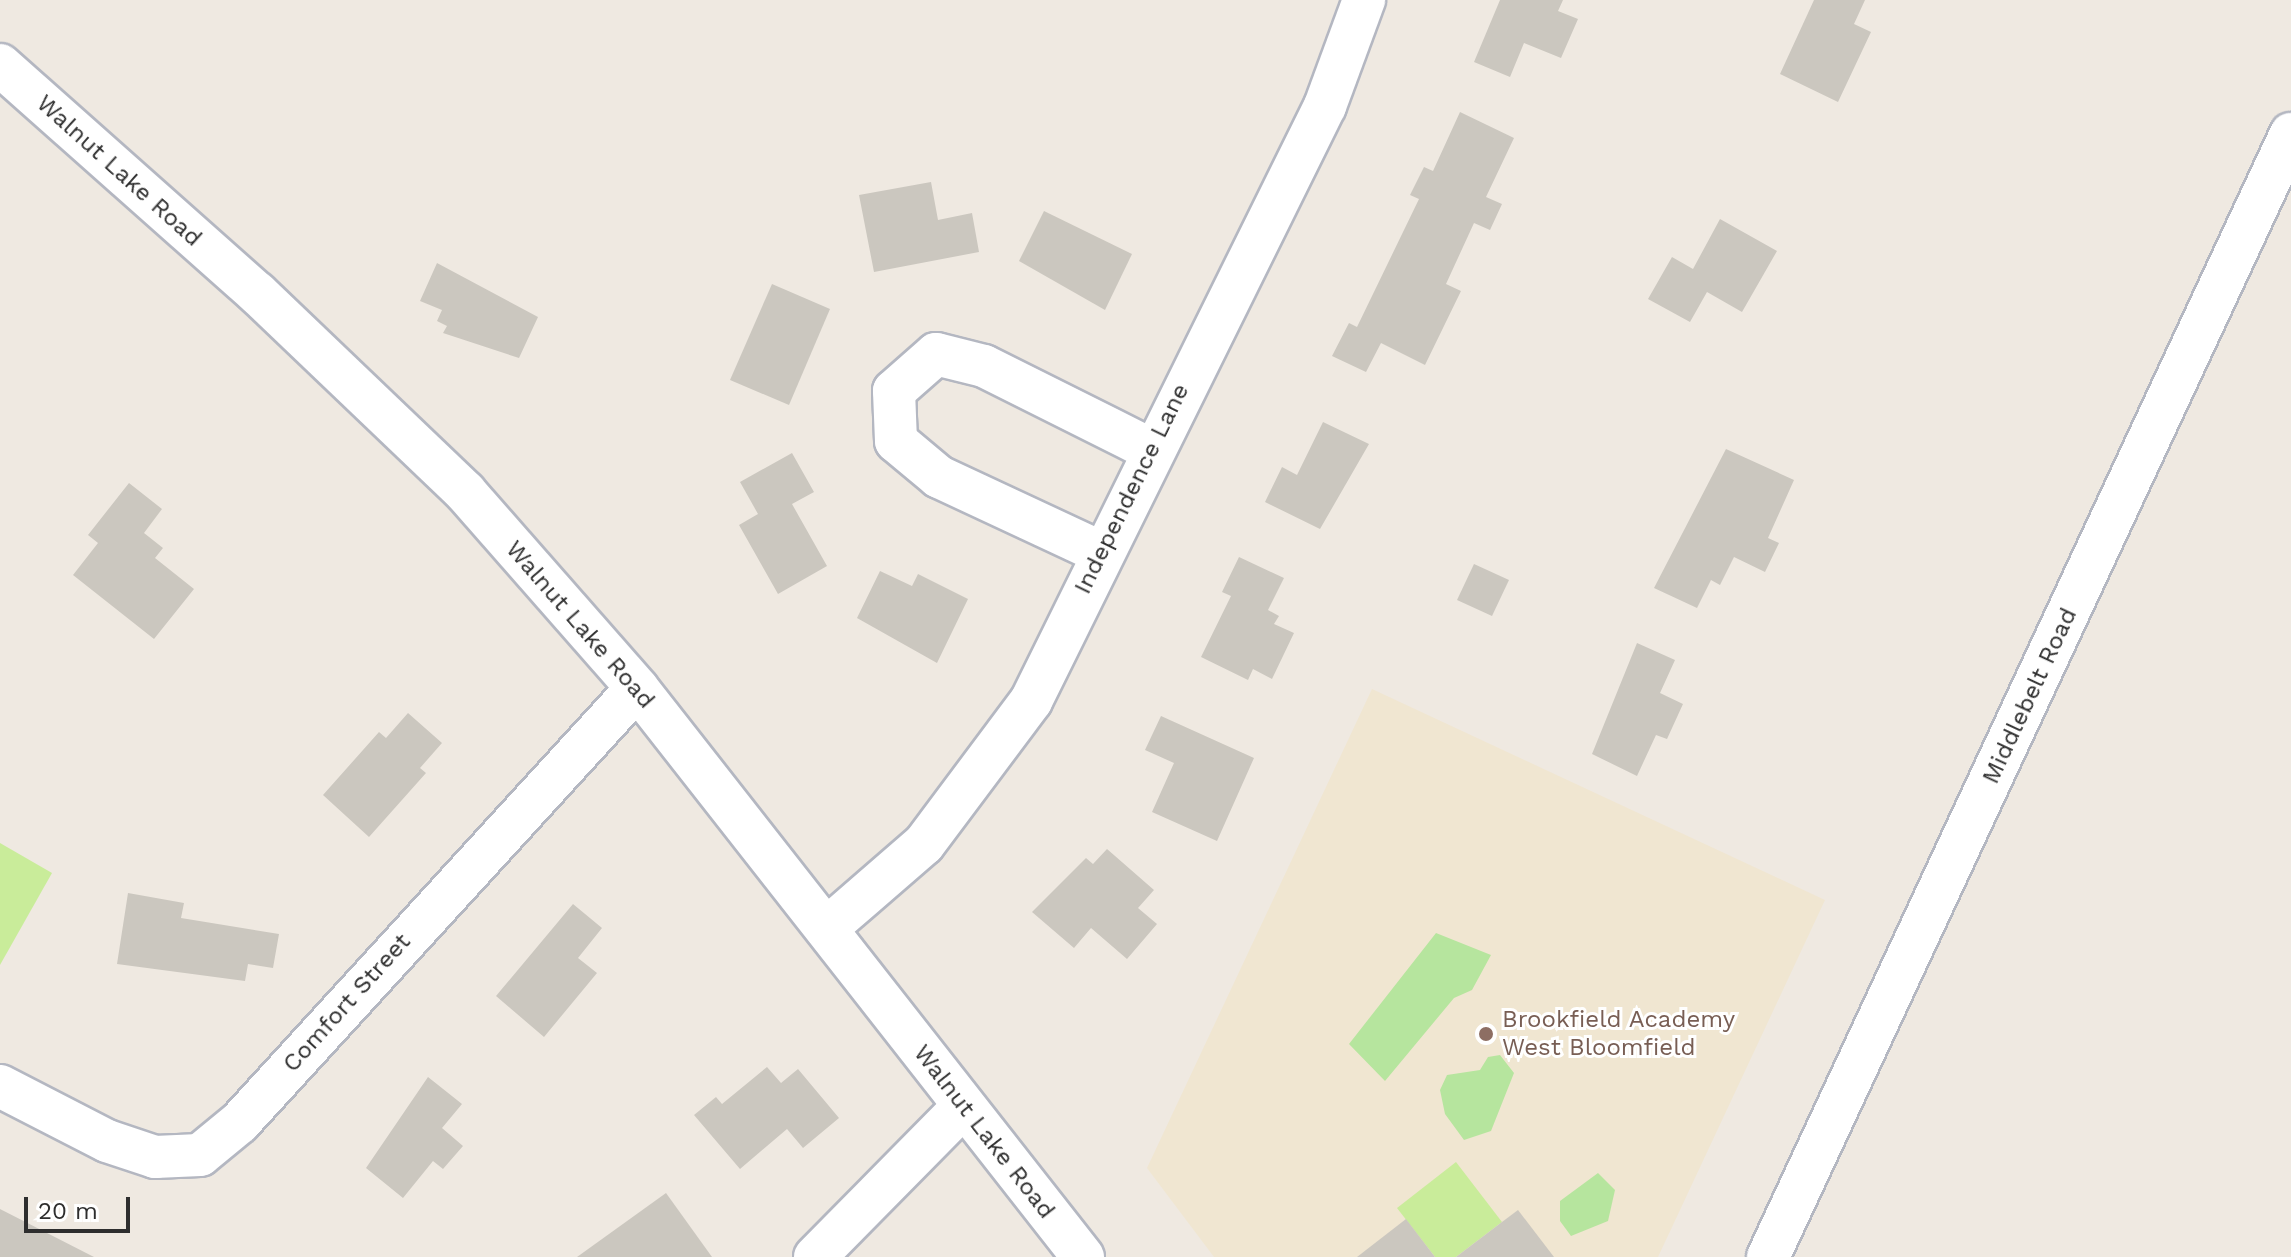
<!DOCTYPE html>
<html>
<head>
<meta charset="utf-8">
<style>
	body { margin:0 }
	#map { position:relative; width:2291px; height:1257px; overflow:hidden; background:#efe9e1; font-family:"Work Sans",sans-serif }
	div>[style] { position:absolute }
	.education>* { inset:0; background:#f0e6d1 }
	.green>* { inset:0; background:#b6e59e }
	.pitch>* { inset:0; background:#c9ec9a }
	.building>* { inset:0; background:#cbc7bf }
	.roads { filter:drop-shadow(2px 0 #b4b7c1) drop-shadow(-2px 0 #b4b7c1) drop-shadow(0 2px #b4b7c1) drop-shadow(0 -2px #b4b7c1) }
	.minor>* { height:42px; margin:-21px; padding:0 21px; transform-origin:21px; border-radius:21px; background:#fff }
	.dots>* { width:22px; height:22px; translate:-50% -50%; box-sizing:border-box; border:4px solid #fff; border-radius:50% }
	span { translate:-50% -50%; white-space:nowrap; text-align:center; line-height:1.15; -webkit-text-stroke:6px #fff; paint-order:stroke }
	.street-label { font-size:24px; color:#2e2e2e }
	.education-label { font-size:24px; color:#785e54 }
	.left { translate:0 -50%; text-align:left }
	.scale { position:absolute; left:24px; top:1197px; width:106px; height:36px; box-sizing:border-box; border:4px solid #2e2e2e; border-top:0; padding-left:10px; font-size:24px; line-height:28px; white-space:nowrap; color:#2e2e2e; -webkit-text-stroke:6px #fff; paint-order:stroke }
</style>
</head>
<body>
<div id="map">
	<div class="education">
		<div style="clip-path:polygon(1372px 689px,1825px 900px,1658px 1257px,1214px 1257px,1147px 1168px)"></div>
	</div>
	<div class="green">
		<div style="clip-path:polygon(1436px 933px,1491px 955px,1472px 990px,1454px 998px,1385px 1081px,1349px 1044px)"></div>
		<div style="clip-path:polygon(1500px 1055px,1514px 1073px,1491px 1131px,1464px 1140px,1445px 1114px,1440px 1090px,1447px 1075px,1480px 1070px,1488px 1057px)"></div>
		<div style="clip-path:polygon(1598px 1173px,1615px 1190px,1608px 1221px,1571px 1236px,1560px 1221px,1560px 1201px)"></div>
	</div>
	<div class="pitch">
		<div style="clip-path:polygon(0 843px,52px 873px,0 965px)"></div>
		<div style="clip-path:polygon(1456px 1162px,1502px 1222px,1456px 1257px,1435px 1257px,1397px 1208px)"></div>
	</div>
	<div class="building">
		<div style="clip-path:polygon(1500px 0,1563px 0,1558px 11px,1578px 19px,1561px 58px,1524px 43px,1510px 77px,1474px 62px)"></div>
		<div style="clip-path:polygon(1814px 0,1865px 0,1854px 24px,1871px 32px,1838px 102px,1780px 74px)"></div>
		<div style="clip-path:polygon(1460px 112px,1514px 138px,1486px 197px,1502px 204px,1490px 230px,1474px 223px,1446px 284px,1461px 291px,1425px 365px,1381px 343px,1366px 372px,1332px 356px,1349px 323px,1357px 327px,1419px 199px,1410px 195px,1424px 167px,1433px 171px)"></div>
		<div style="clip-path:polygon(931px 182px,938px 220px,972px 213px,979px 252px,874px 272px,859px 195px)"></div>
		<div style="clip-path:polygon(1044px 211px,1132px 254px,1105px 310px,1019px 261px)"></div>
		<div style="clip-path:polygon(1720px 219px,1777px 251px,1742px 312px,1707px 292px,1690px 322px,1648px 299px,1672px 257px,1693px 269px)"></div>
		<div style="clip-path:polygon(437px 263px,538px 317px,519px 358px,443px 333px,447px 326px,437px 321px,442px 310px,420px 301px)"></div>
		<div style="clip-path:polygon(772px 284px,830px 309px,789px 405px,730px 380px)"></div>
		<div style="clip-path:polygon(1323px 422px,1369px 444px,1320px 529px,1265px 502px,1282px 467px,1297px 475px)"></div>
		<div style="clip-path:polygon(1726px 449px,1794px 480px,1768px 538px,1779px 543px,1765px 572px,1734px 557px,1720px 585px,1711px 580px,1697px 608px,1654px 588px)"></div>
		<div style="clip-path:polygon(792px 453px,814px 492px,792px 504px,827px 566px,778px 594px,739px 525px,758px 514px,740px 482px)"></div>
		<div style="clip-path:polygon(129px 483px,162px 509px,144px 533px,163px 548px,155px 558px,194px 589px,154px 639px,73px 575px,98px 543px,88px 535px)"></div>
		<div style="clip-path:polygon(1239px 557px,1284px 578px,1268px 610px,1279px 616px,1274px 624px,1294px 633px,1272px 679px,1253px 669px,1248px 680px,1201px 657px,1231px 596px,1222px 592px)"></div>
		<div style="clip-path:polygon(1474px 564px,1509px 580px,1492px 616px,1457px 600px)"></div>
		<div style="clip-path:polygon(880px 571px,912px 586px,918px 574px,968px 599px,937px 663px,857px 618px)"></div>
		<div style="clip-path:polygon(1637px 643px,1675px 660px,1660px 693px,1683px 704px,1667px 739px,1656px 735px,1637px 776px,1592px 754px)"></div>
		<div style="clip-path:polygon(408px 713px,442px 743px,420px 768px,426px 773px,369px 837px,323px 795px,379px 732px,386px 738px)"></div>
		<div style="clip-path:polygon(1161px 716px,1254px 758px,1217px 841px,1152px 812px,1174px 763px,1145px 750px)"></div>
		<div style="clip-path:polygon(1107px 849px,1154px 890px,1138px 908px,1157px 924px,1127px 959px,1091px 928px,1074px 948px,1032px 912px,1086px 858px,1093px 864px)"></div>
		<div style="clip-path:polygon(128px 893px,184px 903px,181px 918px,279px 934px,273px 968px,248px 964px,245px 981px,117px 964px)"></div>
		<div style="clip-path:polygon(573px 904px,602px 928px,578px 958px,597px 973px,544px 1037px,496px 996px)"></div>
		<div style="clip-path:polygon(767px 1067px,781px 1083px,798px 1069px,839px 1118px,803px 1148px,787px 1129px,740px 1169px,694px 1115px,716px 1097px,722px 1104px)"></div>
		<div style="clip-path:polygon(428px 1077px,462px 1104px,442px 1128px,463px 1146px,443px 1169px,433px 1161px,403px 1198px,366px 1168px)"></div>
		<div style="clip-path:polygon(666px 1193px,712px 1257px,577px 1257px)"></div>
		<div style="clip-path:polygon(0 1209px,94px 1257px,0 1257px)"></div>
		<div style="clip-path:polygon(1518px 1210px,1554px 1257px,1456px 1257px,1502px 1222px)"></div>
		<div style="clip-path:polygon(1406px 1219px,1435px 1257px,1357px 1257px)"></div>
	</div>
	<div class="roads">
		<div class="minor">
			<div style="left:0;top:65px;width:344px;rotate:41.6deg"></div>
			<div style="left:257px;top:293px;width:288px;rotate:43.7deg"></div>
			<div style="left:465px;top:492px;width:261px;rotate:48.7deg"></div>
			<div style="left:637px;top:688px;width:723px;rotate:51.91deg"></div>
			<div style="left:1100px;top:552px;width:178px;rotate:-155deg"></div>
			<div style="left:939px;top:477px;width:56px;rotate:-140.1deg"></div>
			<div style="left:896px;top:441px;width:50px;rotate:-92.3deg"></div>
			<div style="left:894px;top:391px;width:56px;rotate:-41.4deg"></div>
			<div style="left:936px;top:354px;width:49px;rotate:14deg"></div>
			<div style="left:984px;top:366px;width:188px;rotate:26.6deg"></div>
			<div style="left:827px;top:928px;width:128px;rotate:-40.9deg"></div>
			<div style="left:924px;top:844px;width:179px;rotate:-53.2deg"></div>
			<div style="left:1031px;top:701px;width:664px;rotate:-63.71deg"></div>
			<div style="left:1325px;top:106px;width:113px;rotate:-69.8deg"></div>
			<div style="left:0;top:1086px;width:120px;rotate:27.2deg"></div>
			<div style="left:107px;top:1141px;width:51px;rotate:18.4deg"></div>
			<div style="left:155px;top:1157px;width:45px;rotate:-2.5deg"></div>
			<div style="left:200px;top:1155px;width:52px;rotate:-39.5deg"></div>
			<div style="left:240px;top:1122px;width:588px;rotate:-47.55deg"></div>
			<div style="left:815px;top:1257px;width:212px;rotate:-45.4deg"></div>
			<div style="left:1768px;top:1257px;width:1239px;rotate:-65.03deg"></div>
		</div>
	</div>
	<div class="dots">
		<div style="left:1486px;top:1034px;background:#8d6e63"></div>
	</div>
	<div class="street-label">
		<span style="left:119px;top:171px;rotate:42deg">Walnut Lake Road</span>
		<span style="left:1132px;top:489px;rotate:-64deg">Independence Lane</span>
		<span style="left:580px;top:625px;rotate:49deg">Walnut Lake Road</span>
		<span style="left:2030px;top:696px;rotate:-65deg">Middlebelt Road</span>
		<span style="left:347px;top:1003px;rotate:-48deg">Comfort Street</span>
		<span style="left:984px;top:1132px;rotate:52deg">Walnut Lake Road</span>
	</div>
	<div class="education-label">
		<span class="left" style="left:1502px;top:1034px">Brookfield Academy<br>West Bloomfield</span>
	</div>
	<div class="scale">20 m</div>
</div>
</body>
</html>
